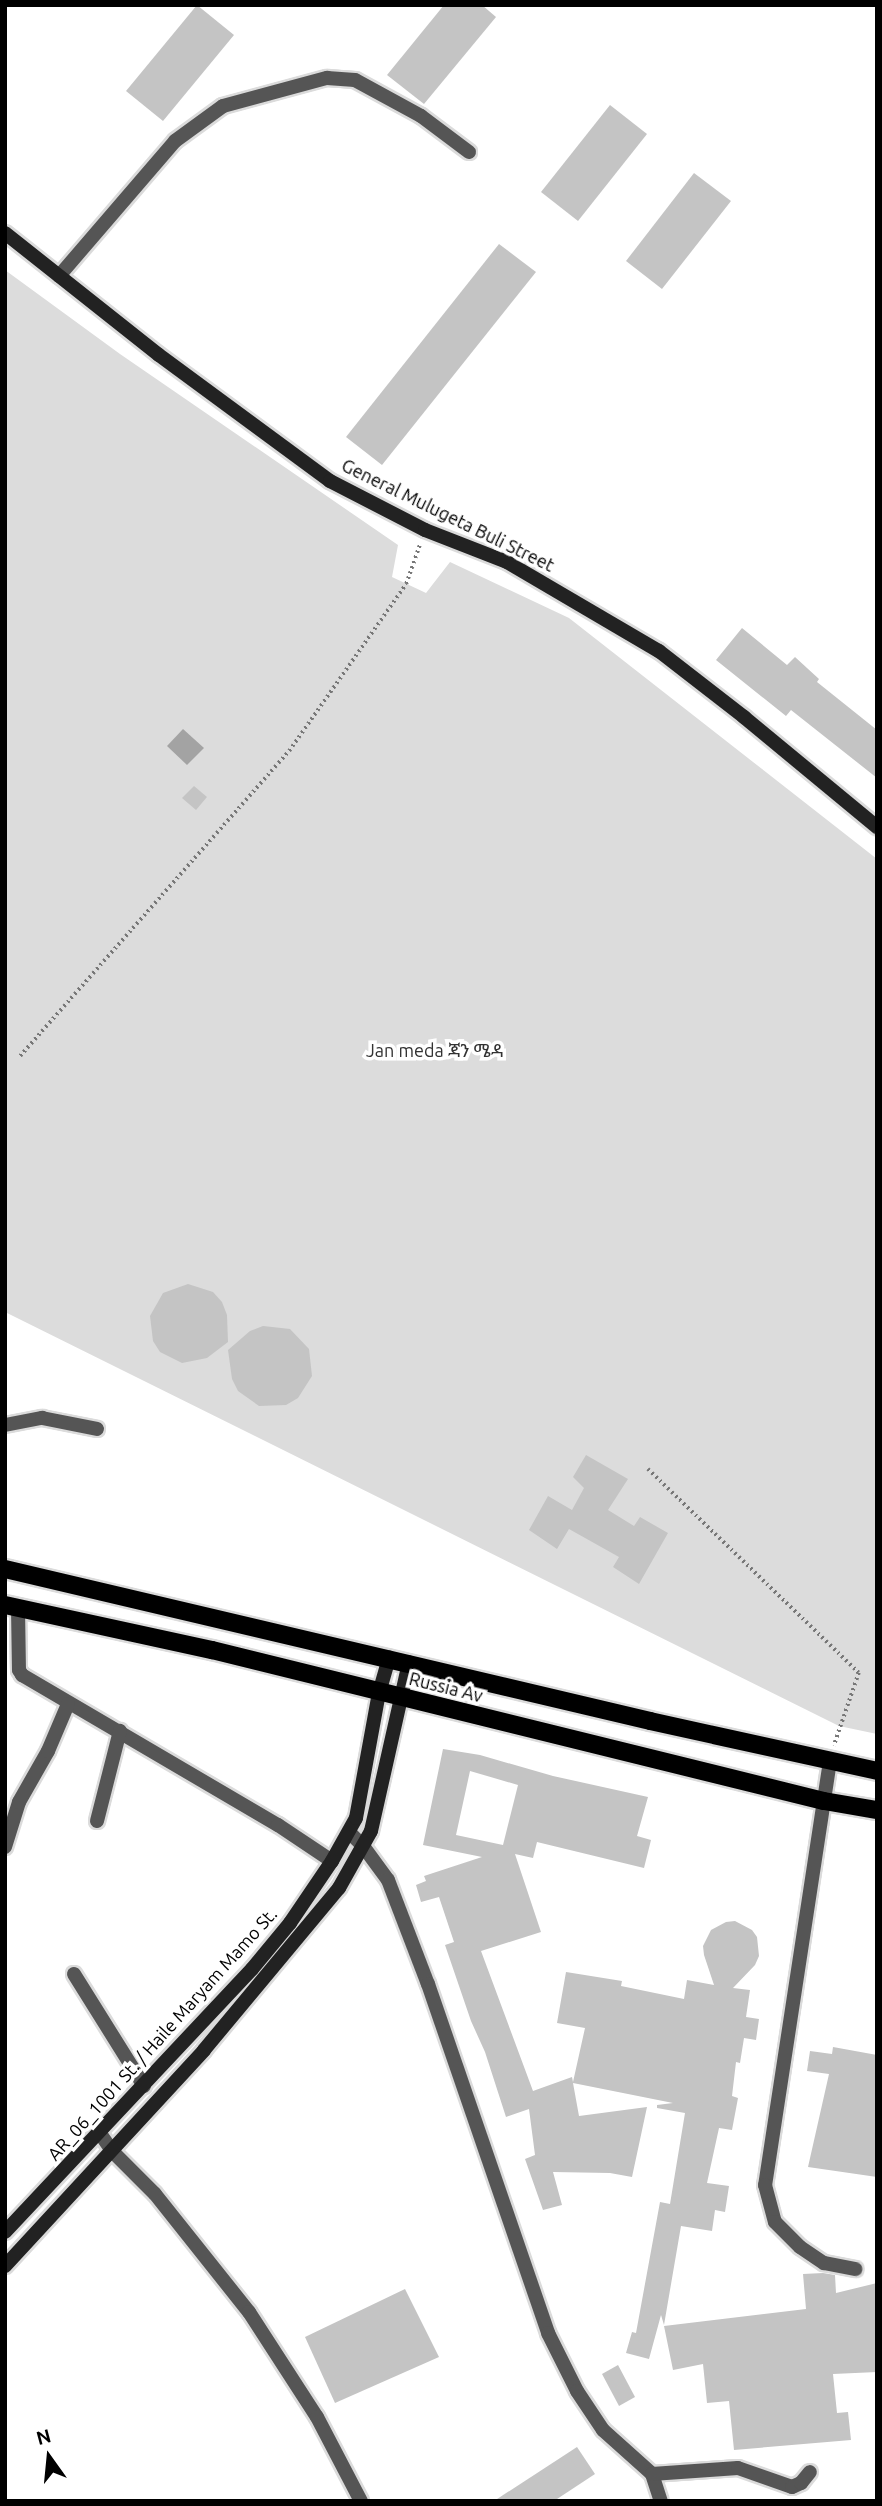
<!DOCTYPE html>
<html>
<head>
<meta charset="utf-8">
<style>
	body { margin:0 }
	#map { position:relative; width:882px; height:2506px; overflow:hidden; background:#fff; font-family:Ubuntu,"Noto Sans Ethiopic",sans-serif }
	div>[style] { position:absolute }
	.green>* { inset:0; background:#dcdcdc }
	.water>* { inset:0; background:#a3a3a3 }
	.building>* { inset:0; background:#c4c4c4 }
	.path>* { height:3.5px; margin-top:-1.75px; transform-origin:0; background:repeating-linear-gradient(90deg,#777 0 2px,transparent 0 5.5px) }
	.roads { filter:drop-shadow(2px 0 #dbdbdb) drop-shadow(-2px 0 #dbdbdb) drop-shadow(0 2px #dbdbdb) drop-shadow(0 -2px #dbdbdb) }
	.minor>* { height:14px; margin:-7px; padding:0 7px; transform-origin:7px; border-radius:7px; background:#555 }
	.secondary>* { height:14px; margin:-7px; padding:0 7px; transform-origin:7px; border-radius:7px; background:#222 }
	.primary>* { height:18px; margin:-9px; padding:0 9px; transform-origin:9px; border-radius:9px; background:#000 }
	span { translate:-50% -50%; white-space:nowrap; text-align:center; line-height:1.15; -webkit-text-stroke:7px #fff; paint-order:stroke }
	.street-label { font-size:18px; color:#000 }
	.park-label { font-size:18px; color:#333 }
	.frame { position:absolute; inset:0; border:7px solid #000; pointer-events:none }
	.north { position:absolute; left:14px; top:2422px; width:70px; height:70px; -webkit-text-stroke:5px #fff; paint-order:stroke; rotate:345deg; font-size:19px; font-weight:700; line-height:28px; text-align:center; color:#000 }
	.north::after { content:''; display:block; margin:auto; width:24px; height:32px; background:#000; clip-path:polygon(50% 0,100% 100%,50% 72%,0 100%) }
</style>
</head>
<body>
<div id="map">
	<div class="green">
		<div style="clip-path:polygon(5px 270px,120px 354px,398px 545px,392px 577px,426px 593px,450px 562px,569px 618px,877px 859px,877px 1734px,839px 1726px,5px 1312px)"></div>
	</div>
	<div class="water">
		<div style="clip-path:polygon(183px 729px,204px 748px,187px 765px,167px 746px)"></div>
	</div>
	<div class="building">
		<div style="clip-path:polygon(197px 5px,234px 35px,163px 121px,126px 91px)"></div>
		<div style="clip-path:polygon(444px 5px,482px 5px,496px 17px,424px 104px,387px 75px)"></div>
		<div style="clip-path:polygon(610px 105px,647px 134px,578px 221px,541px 192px)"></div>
		<div style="clip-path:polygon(694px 173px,731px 201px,662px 289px,626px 261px)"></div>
		<div style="clip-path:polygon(499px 244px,536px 272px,382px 465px,346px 437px)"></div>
		<div style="clip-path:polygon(742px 628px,787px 665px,795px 657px,819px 679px,817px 682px,877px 730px,877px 778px,791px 710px,786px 716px,716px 660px)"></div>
		<div style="clip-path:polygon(194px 786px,207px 797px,196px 810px,182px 798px)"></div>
		<div style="clip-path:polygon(188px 1284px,213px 1292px,222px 1302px,227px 1315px,228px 1342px,207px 1358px,182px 1363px,160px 1352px,153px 1341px,150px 1316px,163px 1293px)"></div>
		<div style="clip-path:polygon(263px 1326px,290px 1329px,309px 1349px,312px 1376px,298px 1398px,286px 1405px,259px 1406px,238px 1391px,232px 1379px,228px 1350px,250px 1331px)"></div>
		<div style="clip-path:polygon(586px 1455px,628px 1479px,608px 1510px,634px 1526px,640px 1517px,668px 1533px,639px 1584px,613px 1567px,619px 1557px,569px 1529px,557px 1549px,529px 1530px,548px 1496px,572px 1510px,584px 1488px,573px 1477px)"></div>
		<div style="clip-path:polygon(evenodd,443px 1749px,480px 1755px,553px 1776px,648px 1797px,637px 1836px,651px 1840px,644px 1868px,537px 1842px,533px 1858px,515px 1854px,541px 1932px,481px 1951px,533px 2091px,572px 2077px,573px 2082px,585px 2028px,557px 2023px,566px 1972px,622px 1981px,621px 1986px,684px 1999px,687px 1980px,714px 1985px,704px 1955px,703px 1946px,711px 1930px,726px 1922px,735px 1921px,752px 1930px,757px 1937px,759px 1956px,755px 1965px,733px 1988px,750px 1990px,746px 2017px,759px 2019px,756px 2040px,744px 2038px,740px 2063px,736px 2062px,732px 2096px,738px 2098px,732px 2130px,719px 2128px,707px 2183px,729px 2186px,725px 2212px,715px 2210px,712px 2231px,681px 2226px,664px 2325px,661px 2315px,649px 2359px,626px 2353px,632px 2332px,636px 2333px,660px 2202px,670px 2204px,685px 2113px,657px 2108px,657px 2105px,673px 2103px,573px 2083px,579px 2116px,647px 2107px,632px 2177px,610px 2173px,553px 2172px,562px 2205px,543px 2210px,525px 2159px,535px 2155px,529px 2109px,506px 2117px,485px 2052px,471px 2021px,445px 1945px,454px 1942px,439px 1897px,421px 1902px,416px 1885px,426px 1881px,424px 1876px,482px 1857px,423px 1845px,443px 1749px,470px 1771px,518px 1785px,503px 1845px,456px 1835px,470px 1771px)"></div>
		<div style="clip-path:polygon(833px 2047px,877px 2055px,877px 2177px,808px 2167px,829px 2074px,807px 2071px,810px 2051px,832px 2054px)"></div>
		<div style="clip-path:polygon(823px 2273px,835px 2275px,836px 2293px,877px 2283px,877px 2372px,833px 2374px,837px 2413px,848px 2412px,851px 2440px,734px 2450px,729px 2401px,707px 2403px,703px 2364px,673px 2370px,664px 2326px,806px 2309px,803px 2274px)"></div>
		<div style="clip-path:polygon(405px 2289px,439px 2357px,335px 2403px,305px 2337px)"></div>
		<div style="clip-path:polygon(618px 2365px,635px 2397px,619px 2406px,602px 2374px)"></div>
		<div style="clip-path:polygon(577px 2447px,595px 2474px,554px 2501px,494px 2501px)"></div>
	</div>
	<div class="path">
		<div style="left:20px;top:1056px;width:407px;rotate:-48.6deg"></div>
		<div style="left:289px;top:751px;width:204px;rotate:-55deg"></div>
		<div style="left:406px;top:584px;width:42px;rotate:-70.7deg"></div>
		<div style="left:648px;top:1469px;width:293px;rotate:44deg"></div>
		<div style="left:859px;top:1673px;width:77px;rotate:108.9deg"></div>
	</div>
	<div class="roads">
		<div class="minor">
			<div style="left:59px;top:276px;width:178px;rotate:-49.3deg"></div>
			<div style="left:175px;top:141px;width:59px;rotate:-36.1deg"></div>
			<div style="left:223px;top:106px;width:108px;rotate:-15.1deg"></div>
			<div style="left:327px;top:78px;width:28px;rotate:4deg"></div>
			<div style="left:355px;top:80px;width:75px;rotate:28.6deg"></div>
			<div style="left:421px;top:116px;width:60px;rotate:36.9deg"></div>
			<div style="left:5px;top:1425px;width:38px;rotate:-11deg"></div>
			<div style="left:42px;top:1418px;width:56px;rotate:11.3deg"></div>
			<div style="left:18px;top:1608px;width:62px;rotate:89.1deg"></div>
			<div style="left:19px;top:1670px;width:6px;rotate:59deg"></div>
			<div style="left:22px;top:1675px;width:297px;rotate:30.4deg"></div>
			<div style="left:278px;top:1825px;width:65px;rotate:33.7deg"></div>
			<div style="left:830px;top:1761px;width:429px;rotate:98.7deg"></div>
			<div style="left:765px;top:2185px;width:38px;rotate:75deg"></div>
			<div style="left:775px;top:2222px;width:35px;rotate:45deg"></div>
			<div style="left:800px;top:2247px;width:29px;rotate:34deg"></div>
			<div style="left:824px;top:2263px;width:32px;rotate:11deg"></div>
			<div style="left:97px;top:1821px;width:93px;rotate:-75.7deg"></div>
			<div style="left:349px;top:1832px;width:20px;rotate:45deg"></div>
			<div style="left:363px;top:1846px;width:42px;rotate:53.7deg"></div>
			<div style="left:388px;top:1880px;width:111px;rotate:69deg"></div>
			<div style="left:428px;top:1984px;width:369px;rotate:71deg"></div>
			<div style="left:548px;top:2333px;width:65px;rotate:63.4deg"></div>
			<div style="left:577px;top:2391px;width:47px;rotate:56.3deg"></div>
			<div style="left:603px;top:2430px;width:66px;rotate:41.9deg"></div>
			<div style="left:652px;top:2474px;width:28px;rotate:72deg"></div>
			<div style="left:5px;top:1847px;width:47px;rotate:-72.7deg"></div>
			<div style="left:19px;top:1802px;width:59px;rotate:-60.4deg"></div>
			<div style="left:48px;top:1751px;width:51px;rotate:-66.9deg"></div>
			<div style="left:74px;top:1974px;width:132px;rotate:58deg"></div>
			<div style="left:99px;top:2132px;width:24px;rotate:55deg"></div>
			<div style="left:113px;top:2152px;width:59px;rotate:45deg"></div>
			<div style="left:155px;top:2194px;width:151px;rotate:51.5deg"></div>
			<div style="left:249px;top:2312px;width:125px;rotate:57.1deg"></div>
			<div style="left:317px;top:2417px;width:95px;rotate:62.4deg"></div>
			<div style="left:652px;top:2474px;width:86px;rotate:-4deg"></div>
			<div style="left:738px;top:2468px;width:57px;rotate:19.4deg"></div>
			<div style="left:792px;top:2487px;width:10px;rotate:-24deg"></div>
			<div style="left:801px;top:2483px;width:14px;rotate:-51deg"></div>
		</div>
		<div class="secondary">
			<div style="left:5px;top:233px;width:196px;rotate:38.4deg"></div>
			<div style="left:159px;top:355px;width:212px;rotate:36.4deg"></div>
			<div style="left:330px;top:481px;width:107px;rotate:27.3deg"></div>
			<div style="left:425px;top:530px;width:88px;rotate:21.3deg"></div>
			<div style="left:507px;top:562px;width:176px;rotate:30.4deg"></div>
			<div style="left:659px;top:651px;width:108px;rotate:37.8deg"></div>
			<div style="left:744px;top:717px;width:173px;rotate:39.6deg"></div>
			<div style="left:5px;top:2232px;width:361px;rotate:-46.8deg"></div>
			<div style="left:252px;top:1969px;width:60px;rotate:-50.4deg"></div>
			<div style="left:290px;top:1923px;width:75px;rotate:-55.9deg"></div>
			<div style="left:332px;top:1861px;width:49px;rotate:-60.8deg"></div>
			<div style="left:356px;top:1818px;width:127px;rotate:-79.6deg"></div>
			<div style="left:379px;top:1693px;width:37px;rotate:-74deg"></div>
			<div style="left:5px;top:2266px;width:294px;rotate:-47.3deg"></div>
			<div style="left:204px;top:2050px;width:211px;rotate:-50.2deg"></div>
			<div style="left:339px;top:1888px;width:65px;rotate:-60.7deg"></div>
			<div style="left:371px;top:1831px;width:173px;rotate:-77.3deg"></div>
		</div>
		<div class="primary">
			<div style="left:5px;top:1569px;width:663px;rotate:13.26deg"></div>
			<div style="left:650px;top:1721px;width:232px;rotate:12.4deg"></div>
			<div style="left:5px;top:1605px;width:212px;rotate:12.3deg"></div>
			<div style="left:212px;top:1650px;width:630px;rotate:13.86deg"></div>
			<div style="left:824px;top:1801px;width:54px;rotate:9.6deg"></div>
		</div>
	</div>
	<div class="street-label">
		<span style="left:448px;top:515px;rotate:26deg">General Mulugeta Buli Street</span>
		<span style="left:446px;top:1687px;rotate:14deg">Russia Av</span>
		<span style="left:162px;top:2034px;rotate:-48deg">AR_06_1001 St. / Haile Maryam Mamo St.</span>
	</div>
	<div class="park-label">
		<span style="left:435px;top:1050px">Jan meda ጃን ሜዳ</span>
	</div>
	<div class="frame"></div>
	<div class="north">N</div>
</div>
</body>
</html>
